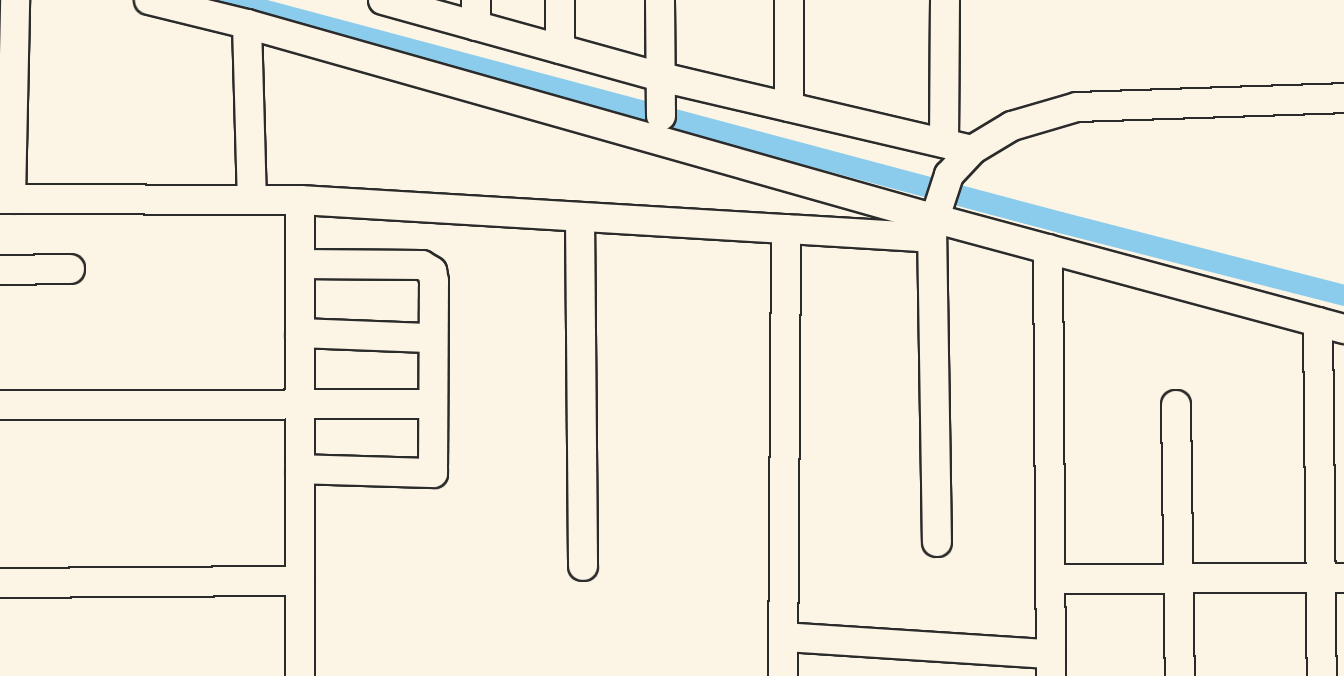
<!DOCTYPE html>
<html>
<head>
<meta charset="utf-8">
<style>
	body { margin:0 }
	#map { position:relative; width:1344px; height:676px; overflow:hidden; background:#fcf5e5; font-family:Itim,sans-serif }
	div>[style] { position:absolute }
	.canal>* { height:21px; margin:-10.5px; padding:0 10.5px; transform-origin:10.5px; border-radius:10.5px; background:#8bccec }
	.roads { filter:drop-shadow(2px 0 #2b2b2b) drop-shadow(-2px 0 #2b2b2b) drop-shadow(0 2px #2b2b2b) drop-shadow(0 -2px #2b2b2b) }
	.minor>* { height:28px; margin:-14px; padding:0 14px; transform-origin:14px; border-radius:14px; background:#fcf5e5 }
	span { translate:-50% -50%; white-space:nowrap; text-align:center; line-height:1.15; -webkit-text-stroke:5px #fcf5e5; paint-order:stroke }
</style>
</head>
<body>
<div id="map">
	<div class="canal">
		<div style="left:228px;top:0;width:861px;rotate:14.94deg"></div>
		<div style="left:1060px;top:222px;width:293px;rotate:14.4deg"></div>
	</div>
	<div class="roads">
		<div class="minor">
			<div style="left:149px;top:0;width:101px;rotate:13.8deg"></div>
			<div style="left:247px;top:24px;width:716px;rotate:15.8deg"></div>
			<div style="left:936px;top:219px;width:423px;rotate:15.1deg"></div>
			<div style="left:383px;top:0;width:288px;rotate:15.5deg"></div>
			<div style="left:661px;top:77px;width:319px;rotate:13.2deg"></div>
			<div style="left:660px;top:0;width:116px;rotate:89.5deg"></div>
			<div style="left:247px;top:24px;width:175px;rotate:88.4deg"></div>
			<div style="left:476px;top:26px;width:26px;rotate:-90deg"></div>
			<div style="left:560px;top:49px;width:49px;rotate:-90deg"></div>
			<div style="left:789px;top:107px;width:107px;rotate:-90deg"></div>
			<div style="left:944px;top:143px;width:143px;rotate:-89.6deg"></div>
			<div style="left:0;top:199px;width:300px;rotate:0.2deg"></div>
			<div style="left:300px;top:200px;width:621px;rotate:3.42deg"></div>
			<div style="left:920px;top:237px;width:16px;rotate:-40deg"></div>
			<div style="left:932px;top:227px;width:55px;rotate:-71.9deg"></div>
			<div style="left:949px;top:175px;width:34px;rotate:-47deg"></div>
			<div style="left:972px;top:150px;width:47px;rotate:-31deg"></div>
			<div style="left:1012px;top:126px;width:68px;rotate:-16.3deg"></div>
			<div style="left:1077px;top:107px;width:267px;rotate:-1.9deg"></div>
			<div style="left:11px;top:199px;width:199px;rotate:-88.8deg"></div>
			<div style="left:300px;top:200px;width:476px;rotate:90deg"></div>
			<div style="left:580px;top:217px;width:349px;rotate:89.5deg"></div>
			<div style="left:932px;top:227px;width:315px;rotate:89.1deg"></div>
			<div style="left:1048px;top:249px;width:427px;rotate:89.6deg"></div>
			<div style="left:300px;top:264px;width:122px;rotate:0.5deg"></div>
			<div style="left:422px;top:265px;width:12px;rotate:31deg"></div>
			<div style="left:432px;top:271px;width:10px;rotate:79deg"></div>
			<div style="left:434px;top:281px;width:192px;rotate:90.3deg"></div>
			<div style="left:433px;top:473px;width:133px;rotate:-178.3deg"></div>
			<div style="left:0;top:270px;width:70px;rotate:-0.8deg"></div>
			<div style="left:1318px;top:322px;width:354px;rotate:89.4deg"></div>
			<div style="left:300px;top:333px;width:133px;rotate:2.2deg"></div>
			<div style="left:0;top:405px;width:433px;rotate:-0.1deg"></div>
			<div style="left:1176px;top:405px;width:271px;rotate:89.2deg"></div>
			<div style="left:1050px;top:579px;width:294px;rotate:-0.2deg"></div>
			<div style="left:0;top:583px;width:300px;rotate:-0.4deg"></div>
			<div style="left:784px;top:637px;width:267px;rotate:3.7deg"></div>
			<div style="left:783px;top:676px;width:447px;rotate:-89.6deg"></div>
		</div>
	</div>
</div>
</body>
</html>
